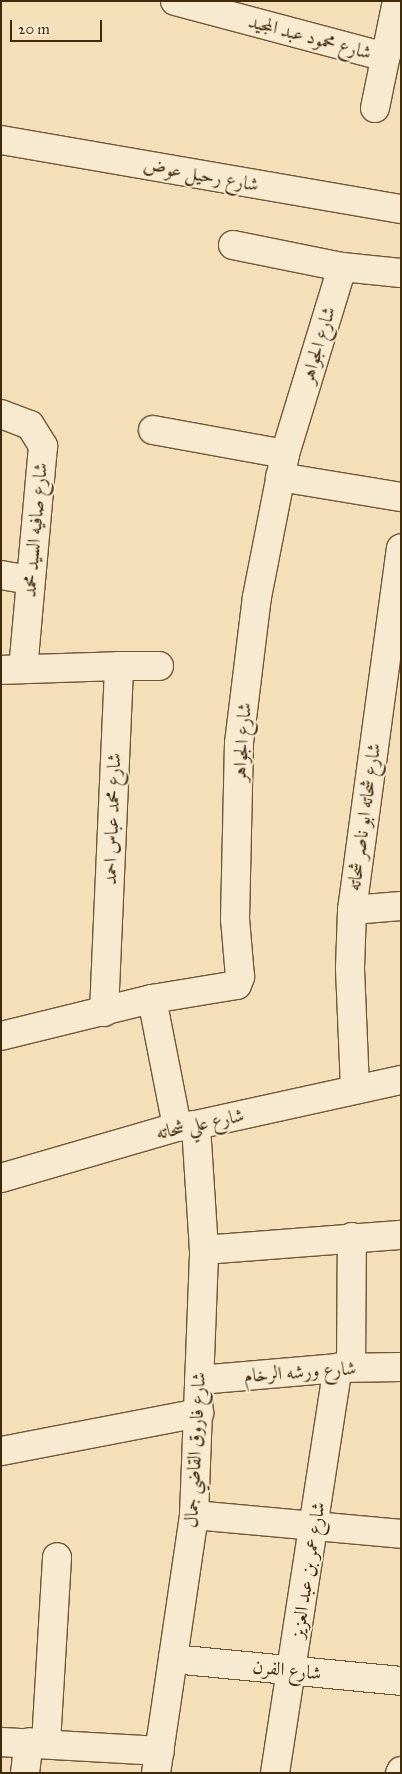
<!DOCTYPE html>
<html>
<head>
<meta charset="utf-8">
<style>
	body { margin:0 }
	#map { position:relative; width:402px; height:1774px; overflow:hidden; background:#f5dfb8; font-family:"IM FELL Great Primer",Amiri,serif }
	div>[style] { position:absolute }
	.roads { filter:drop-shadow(1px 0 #6e5736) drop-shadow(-1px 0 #6e5736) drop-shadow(0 1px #6e5736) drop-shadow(0 -1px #6e5736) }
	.minor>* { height:28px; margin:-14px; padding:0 14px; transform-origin:14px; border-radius:14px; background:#f8ead1 }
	span { translate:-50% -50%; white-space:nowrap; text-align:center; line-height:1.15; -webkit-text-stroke:4px #f8ead1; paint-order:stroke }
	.street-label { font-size:19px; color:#412a0b }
	.frame { position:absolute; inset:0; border:2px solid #412a0b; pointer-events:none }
	.scale { position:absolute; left:10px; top:20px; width:92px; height:22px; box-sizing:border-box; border:2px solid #412a0b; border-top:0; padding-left:6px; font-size:15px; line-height:18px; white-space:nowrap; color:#412a0b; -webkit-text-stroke:4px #f8ead1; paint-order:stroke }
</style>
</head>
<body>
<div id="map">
	<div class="roads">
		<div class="minor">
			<div style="left:175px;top:1px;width:218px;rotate:14.9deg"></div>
			<div style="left:375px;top:108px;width:109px;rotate:-78.4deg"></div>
			<div style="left:1px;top:140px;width:406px;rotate:9.8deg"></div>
			<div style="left:233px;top:245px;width:111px;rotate:11.4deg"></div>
			<div style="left:342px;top:267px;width:59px;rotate:5.8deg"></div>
			<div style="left:1px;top:414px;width:31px;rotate:21deg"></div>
			<div style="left:30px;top:425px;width:25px;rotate:58deg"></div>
			<div style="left:43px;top:446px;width:224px;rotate:95.1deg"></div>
			<div style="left:153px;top:430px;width:134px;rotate:10.3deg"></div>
			<div style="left:280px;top:477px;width:123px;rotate:9.4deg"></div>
			<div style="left:1px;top:575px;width:29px;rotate:10deg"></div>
			<div style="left:1px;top:670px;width:118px;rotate:-1.9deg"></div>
			<div style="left:352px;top:910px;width:49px;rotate:-4.7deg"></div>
			<div style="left:152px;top:999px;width:130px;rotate:78.9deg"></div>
			<div style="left:104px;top:1012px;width:346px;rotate:-87.5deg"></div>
			<div style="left:119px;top:666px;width:40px"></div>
			<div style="left:1px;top:1036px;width:155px;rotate:-13.8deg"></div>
			<div style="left:152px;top:999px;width:86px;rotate:-9.4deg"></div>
			<div style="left:237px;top:985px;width:9px;rotate:-69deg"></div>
			<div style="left:240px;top:977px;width:58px;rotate:-94.9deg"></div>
			<div style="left:235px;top:919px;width:176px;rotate:-88.7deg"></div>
			<div style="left:239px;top:743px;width:147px;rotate:-83deg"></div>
			<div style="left:257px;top:597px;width:146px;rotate:-78.9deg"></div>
			<div style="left:285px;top:454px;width:195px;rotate:-73deg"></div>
			<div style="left:355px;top:1088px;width:120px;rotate:-92.4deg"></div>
			<div style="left:350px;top:968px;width:58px;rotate:-88deg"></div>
			<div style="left:352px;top:910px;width:365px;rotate:-82.3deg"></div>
			<div style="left:1px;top:1178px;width:183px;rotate:-16.2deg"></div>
			<div style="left:177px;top:1127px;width:19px;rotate:-6deg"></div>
			<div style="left:196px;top:1125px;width:210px;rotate:-12.4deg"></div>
			<div style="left:204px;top:1250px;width:198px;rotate:-4.4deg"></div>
			<div style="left:351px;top:1367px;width:130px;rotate:-89.6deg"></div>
			<div style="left:199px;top:1380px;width:140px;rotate:-4.9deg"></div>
			<div style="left:338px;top:1368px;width:63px;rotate:-0.9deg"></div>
			<div style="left:1px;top:1451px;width:202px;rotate:-10.9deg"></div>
			<div style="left:194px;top:1515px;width:208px;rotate:5.2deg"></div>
			<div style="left:173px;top:1659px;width:229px;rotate:5.5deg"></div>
			<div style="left:1px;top:1742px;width:159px;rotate:3.2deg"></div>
			<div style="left:46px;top:1743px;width:186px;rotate:-86.6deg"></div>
			<div style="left:25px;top:1773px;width:31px;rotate:-83deg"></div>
			<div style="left:156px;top:1773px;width:261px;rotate:-81.6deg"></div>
			<div style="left:194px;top:1515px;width:265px;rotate:-87.8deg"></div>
			<div style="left:204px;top:1250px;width:125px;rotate:-93.7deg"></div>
			<div style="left:275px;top:1773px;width:410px;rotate:-81.2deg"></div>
			<div style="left:400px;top:1773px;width:2px;rotate:-63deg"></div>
		</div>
	</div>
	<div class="street-label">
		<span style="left:310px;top:37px;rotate:15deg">شارع محمود عبد المجيد</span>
		<span style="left:201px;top:175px;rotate:10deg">شارع رحيل عوض</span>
		<span style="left:318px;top:345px;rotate:-73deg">شارع الجواهر</span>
		<span style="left:35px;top:530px;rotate:-85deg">شارع صافيه السيد محمد</span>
		<span style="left:242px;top:742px;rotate:-86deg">شارع الجواهر</span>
		<span style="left:364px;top:817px;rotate:-82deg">شارع شحاته ابو ناصر شحاته</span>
		<span style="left:112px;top:819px;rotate:-88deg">شارع محمد عباس احمد</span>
		<span style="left:200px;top:1124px;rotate:-12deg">شارع علي شحاته</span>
		<span style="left:300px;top:1372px;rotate:-4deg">شارع ورشه الرخام</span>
		<span style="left:195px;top:1450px;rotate:-87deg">شارع فاروق القاضي جمال</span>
		<span style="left:308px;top:1570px;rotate:-81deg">شارع عمر بن عبد العزيز</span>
		<span style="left:287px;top:1670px;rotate:6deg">شارع الفرن</span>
	</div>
	<div class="frame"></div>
	<div class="scale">20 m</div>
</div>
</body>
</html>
